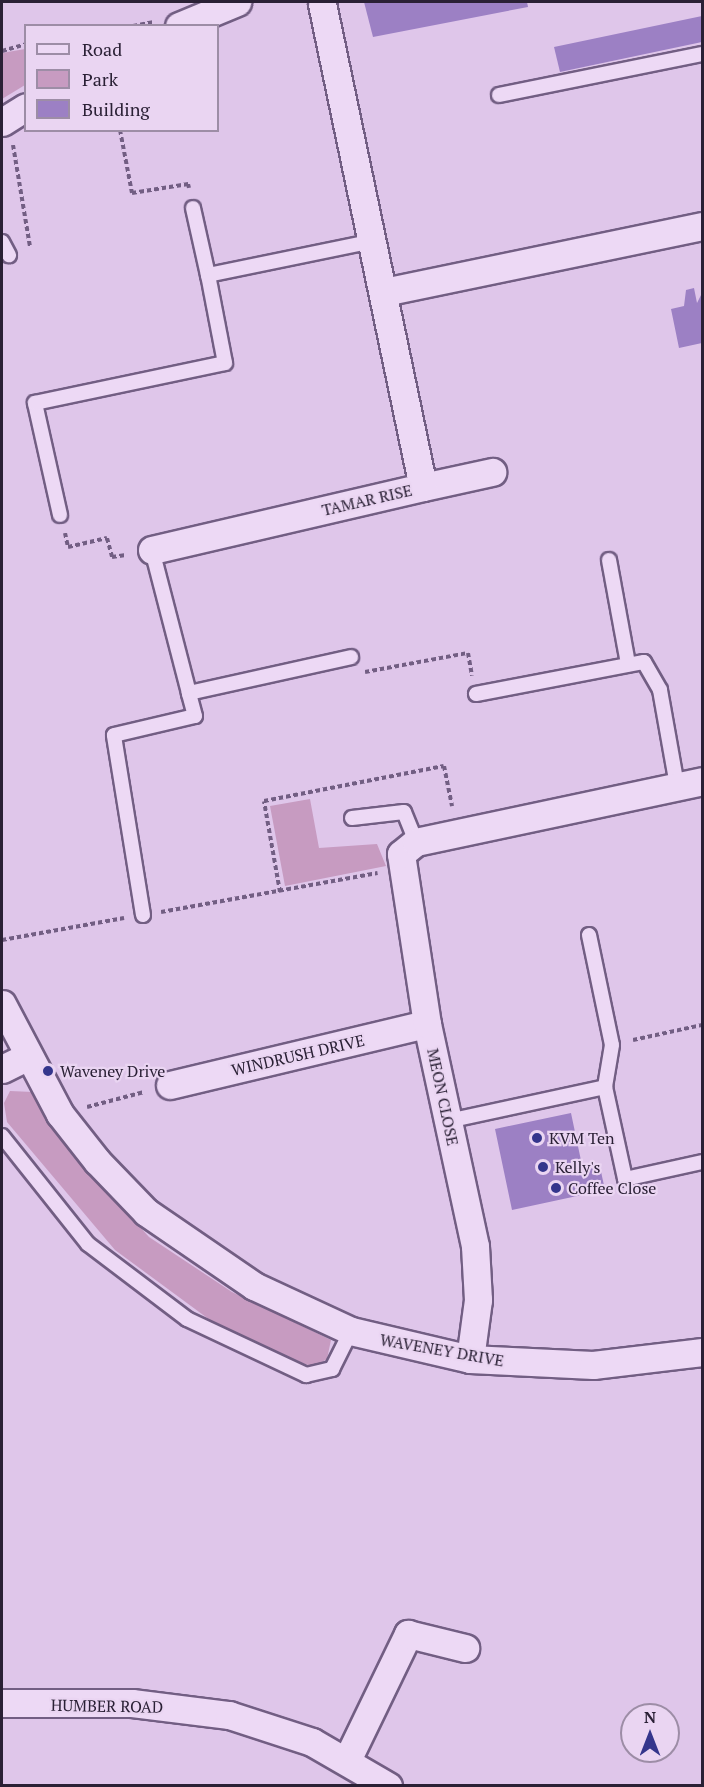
<!DOCTYPE html>
<html>
<head>
<meta charset="utf-8">
<style>
	body { margin:0 }
	#map { position:relative; width:704px; height:1787px; overflow:hidden; background:#dfc6ea; font-family:"PT Serif",serif }
	div>[style] { position:absolute }
	.green>* { inset:0; background:#c79bc1 }
	.building>* { inset:0; background:#9c80c4 }
	.path>* { height:4px; margin-top:-2px; transform-origin:0; background:repeating-linear-gradient(90deg,#725e83 0 4.5px,transparent 0 7.5px) }
	.roads { filter:drop-shadow(2px 0 #725e83) drop-shadow(-2px 0 #725e83) drop-shadow(0 2px #725e83) drop-shadow(0 -2px #725e83) }
	.lane>* { height:14px; margin:-7px; padding:0 7px; transform-origin:7px; border-radius:7px; background:#edd9f5 }
	.street>* { height:27px; margin:-13.5px; padding:0 13.5px; transform-origin:13.5px; border-radius:13.5px; background:#edd9f5 }
	.dots>* { width:16px; height:16px; translate:-50% -50%; box-sizing:border-box; border:3px solid #ead5f2; border-radius:50% }
	span { translate:-50% -50%; white-space:nowrap; text-align:center; line-height:1.15; -webkit-text-stroke:4.5px #ead5f2; paint-order:stroke }
	.street-label { font-size:16px; color:#2a2035 }
	.poi-label { font-size:16px; color:#2a2035 }
	.left { translate:0 -50%; text-align:left }
	.frame { position:absolute; inset:0; border:3px solid #2a2035; pointer-events:none }
	.legend { position:absolute; left:24px; top:24px; width:195px; height:108px; box-sizing:border-box; background:#ead5f2; border:2px solid #9d8da6; margin:0; padding:8px 10px; list-style:none; font-size:18px; color:#2a2035 }
	.legend li { display:flex; align-items:center; gap:12px; height:30px }
	.legend b { width:30px; border:2px solid #9d8da6 }
	.north { position:absolute; left:620px; top:1703px; width:60px; height:60px; box-sizing:border-box; background:#ead5f2; border:2px solid #9d8da6; border-radius:50%; rotate:0deg; font-size:16px; font-weight:700; line-height:24px; text-align:center; color:#2a2035 }
	.north::after { content:''; display:block; margin:auto; width:21px; height:27px; background:#34358c; clip-path:polygon(50% 0,100% 100%,50% 72%,0 100%) }
</style>
</head>
<body>
<div id="map">
	<div class="green">
		<div style="clip-path:polygon(25px 49px,25px 85px,2px 99px,2px 53px)"></div>
		<div style="clip-path:polygon(310px 799px,319px 848px,377px 844px,386px 866px,285px 886px,270px 806px)"></div>
		<div style="clip-path:polygon(10px 1091px,33px 1092px,84px 1165px,149px 1237px,232px 1292px,331px 1340px,327px 1359px,315px 1367px,295px 1361px,210px 1320px,115px 1250px,7px 1122px,4px 1103px)"></div>
	</div>
	<div class="building">
		<div style="clip-path:polygon(364px 2px,527px 2px,528px 7px,373px 37px)"></div>
		<div style="clip-path:polygon(702px 16px,702px 42px,560px 72px,554px 47px)"></div>
		<div style="clip-path:polygon(694px 288px,697px 303px,702px 293px,702px 343px,679px 348px,671px 309px,684px 306px,686px 290px)"></div>
		<div style="clip-path:polygon(571px 1113px,583px 1170px,600px 1167px,605px 1190px,512px 1210px,495px 1129px)"></div>
	</div>
	<div class="path">
		<div style="left:133px;top:26px;width:20px;rotate:-11deg"></div>
		<div style="left:2px;top:51px;width:25px;rotate:-16deg"></div>
		<div style="left:120px;top:130px;width:64px;rotate:79.2deg"></div>
		<div style="left:132px;top:193px;width:57px;rotate:-9.1deg"></div>
		<div style="left:188px;top:184px;width:4px;rotate:76deg"></div>
		<div style="left:13px;top:145px;width:103px;rotate:80.5deg"></div>
		<div style="left:65px;top:533px;width:14px;rotate:78deg"></div>
		<div style="left:68px;top:547px;width:40px;rotate:-13deg"></div>
		<div style="left:107px;top:538px;width:20px;rotate:75deg"></div>
		<div style="left:112px;top:557px;width:14px;rotate:-8deg"></div>
		<div style="left:365px;top:672px;width:105px;rotate:-10.5deg"></div>
		<div style="left:468px;top:653px;width:23px;rotate:80deg"></div>
		<div style="left:280px;top:892px;width:92px;rotate:-100deg"></div>
		<div style="left:264px;top:801px;width:183px;rotate:-11deg"></div>
		<div style="left:444px;top:766px;width:41px;rotate:78.7deg"></div>
		<div style="left:161px;top:912px;width:220px;rotate:-10.2deg"></div>
		<div style="left:2px;top:940px;width:124px;rotate:-10.2deg"></div>
		<div style="left:633px;top:1040px;width:71px;rotate:-12.3deg"></div>
		<div style="left:87px;top:1107px;width:59px;rotate:-14.7deg"></div>
	</div>
	<div class="roads">
		<div class="lane">
			<div style="left:499px;top:95px;width:207px;rotate:-11.4deg"></div>
			<div style="left:193px;top:208px;width:69px;rotate:77.4deg"></div>
			<div style="left:2px;top:242px;width:15px;rotate:62deg"></div>
			<div style="left:60px;top:515px;width:115px;rotate:-102.6deg"></div>
			<div style="left:35px;top:403px;width:194px;rotate:-11.9deg"></div>
			<div style="left:225px;top:363px;width:90px;rotate:-100.9deg"></div>
			<div style="left:208px;top:275px;width:169px;rotate:-11.6deg"></div>
			<div style="left:152px;top:550px;width:148px;rotate:75.5deg"></div>
			<div style="left:189px;top:693px;width:166px;rotate:-12.5deg"></div>
			<div style="left:609px;top:560px;width:106px;rotate:79.6deg"></div>
			<div style="left:476px;top:694px;width:171px;rotate:-10.8deg"></div>
			<div style="left:644px;top:662px;width:32px;rotate:60deg"></div>
			<div style="left:660px;top:690px;width:97px;rotate:79.9deg"></div>
			<div style="left:352px;top:818px;width:52px;rotate:-6.6deg"></div>
			<div style="left:404px;top:812px;width:32px;rotate:68deg"></div>
			<div style="left:143px;top:915px;width:182px;rotate:-99.2deg"></div>
			<div style="left:114px;top:735px;width:83px;rotate:-13.2deg"></div>
			<div style="left:195px;top:716px;width:24px;rotate:-105deg"></div>
			<div style="left:589px;top:935px;width:112px;rotate:78.2deg"></div>
			<div style="left:612px;top:1045px;width:43px;rotate:99.5deg"></div>
			<div style="left:448px;top:1121px;width:161px;rotate:-12.2deg"></div>
			<div style="left:605px;top:1087px;width:94px;rotate:77.7deg"></div>
			<div style="left:625px;top:1179px;width:79px;rotate:-12.4deg"></div>
			<div style="left:2px;top:1136px;width:138px;rotate:51.5deg"></div>
			<div style="left:88px;top:1244px;width:124px;rotate:37.1deg"></div>
			<div style="left:187px;top:1319px;width:132px;rotate:25.2deg"></div>
			<div style="left:306px;top:1375px;width:27px;rotate:-13deg"></div>
			<div style="left:332px;top:1369px;width:42px;rotate:-63.4deg"></div>
		</div>
		<div class="street">
			<div style="left:179px;top:26px;width:63px;rotate:-22.5deg"></div>
			<div style="left:2px;top:122px;width:28px;rotate:-32deg"></div>
			<div style="left:384px;top:292px;width:325px;rotate:-11.7deg"></div>
			<div style="left:423px;top:487px;width:71px;rotate:-12.3deg"></div>
			<div style="left:152px;top:550px;width:278px;rotate:-13.1deg"></div>
			<div style="left:423px;top:487px;width:495px;rotate:-101.8deg"></div>
			<div style="left:2px;top:1004px;width:124px;rotate:62.2deg"></div>
			<div style="left:60px;top:1114px;width:60px;rotate:51.8deg"></div>
			<div style="left:97px;top:1161px;width:71px;rotate:46.1deg"></div>
			<div style="left:146px;top:1212px;width:131px;rotate:34.4deg"></div>
			<div style="left:254px;top:1286px;width:107px;rotate:24.9deg"></div>
			<div style="left:351px;top:1331px;width:122px;rotate:13.2deg"></div>
			<div style="left:470px;top:1359px;width:123px;rotate:2.8deg"></div>
			<div style="left:593px;top:1365px;width:110px;rotate:-6.8deg"></div>
			<div style="left:2px;top:1069px;width:28px;rotate:-26deg"></div>
			<div style="left:170px;top:1085px;width:264px;rotate:-13.4deg"></div>
			<div style="left:470px;top:1359px;width:60px;rotate:-82.3deg"></div>
			<div style="left:478px;top:1300px;width:54px;rotate:-93.2deg"></div>
			<div style="left:475px;top:1246px;width:227px;rotate:-102.2deg"></div>
			<div style="left:427px;top:1024px;width:172px;rotate:-98.7deg"></div>
			<div style="left:401px;top:854px;width:19px;rotate:-39deg"></div>
			<div style="left:416px;top:842px;width:292px;rotate:-12deg"></div>
			<div style="left:2px;top:1703px;width:130px"></div>
			<div style="left:132px;top:1703px;width:98px;rotate:7.1deg"></div>
			<div style="left:229px;top:1715px;width:87px;rotate:18deg"></div>
			<div style="left:312px;top:1742px;width:88px;rotate:30.1deg"></div>
			<div style="left:348px;top:1758px;width:138px;rotate:-64.2deg"></div>
			<div style="left:408px;top:1634px;width:59px;rotate:13.8deg"></div>
		</div>
	</div>
	<div class="dots">
		<div style="left:48px;top:1071px;background:#34358c"></div>
		<div style="left:537px;top:1138px;background:#34358c"></div>
		<div style="left:543px;top:1167px;background:#34358c"></div>
		<div style="left:556px;top:1188px;background:#34358c"></div>
	</div>
	<div class="street-label">
		<span style="left:367px;top:500px;rotate:-13deg">TAMAR RISE</span>
		<span style="left:298px;top:1055px;rotate:-13deg">WINDRUSH DRIVE</span>
		<span style="left:443px;top:1097px;rotate:78deg">MEON CLOSE</span>
		<span style="left:442px;top:1350px;rotate:10deg">WAVENEY DRIVE</span>
		<span style="left:107px;top:1706px;rotate:1deg">HUMBER ROAD</span>
	</div>
	<div class="poi-label">
		<span class="left" style="left:60px;top:1071px">Waveney Drive</span>
		<span class="left" style="left:549px;top:1138px">KVM Ten</span>
		<span class="left" style="left:555px;top:1167px">Kelly's</span>
		<span class="left" style="left:568px;top:1188px">Coffee Close</span>
	</div>
	<div class="frame"></div>
	<ul class="legend">
	<li><b style="height:8px;background:#edd9f5"></b>Road</li>
	<li><b style="height:16px;background:#c79bc1"></b>Park</li>
	<li><b style="height:16px;background:#9c80c4"></b>Building</li>
	</ul>
	<div class="north">N</div>
</div>
</body>
</html>
